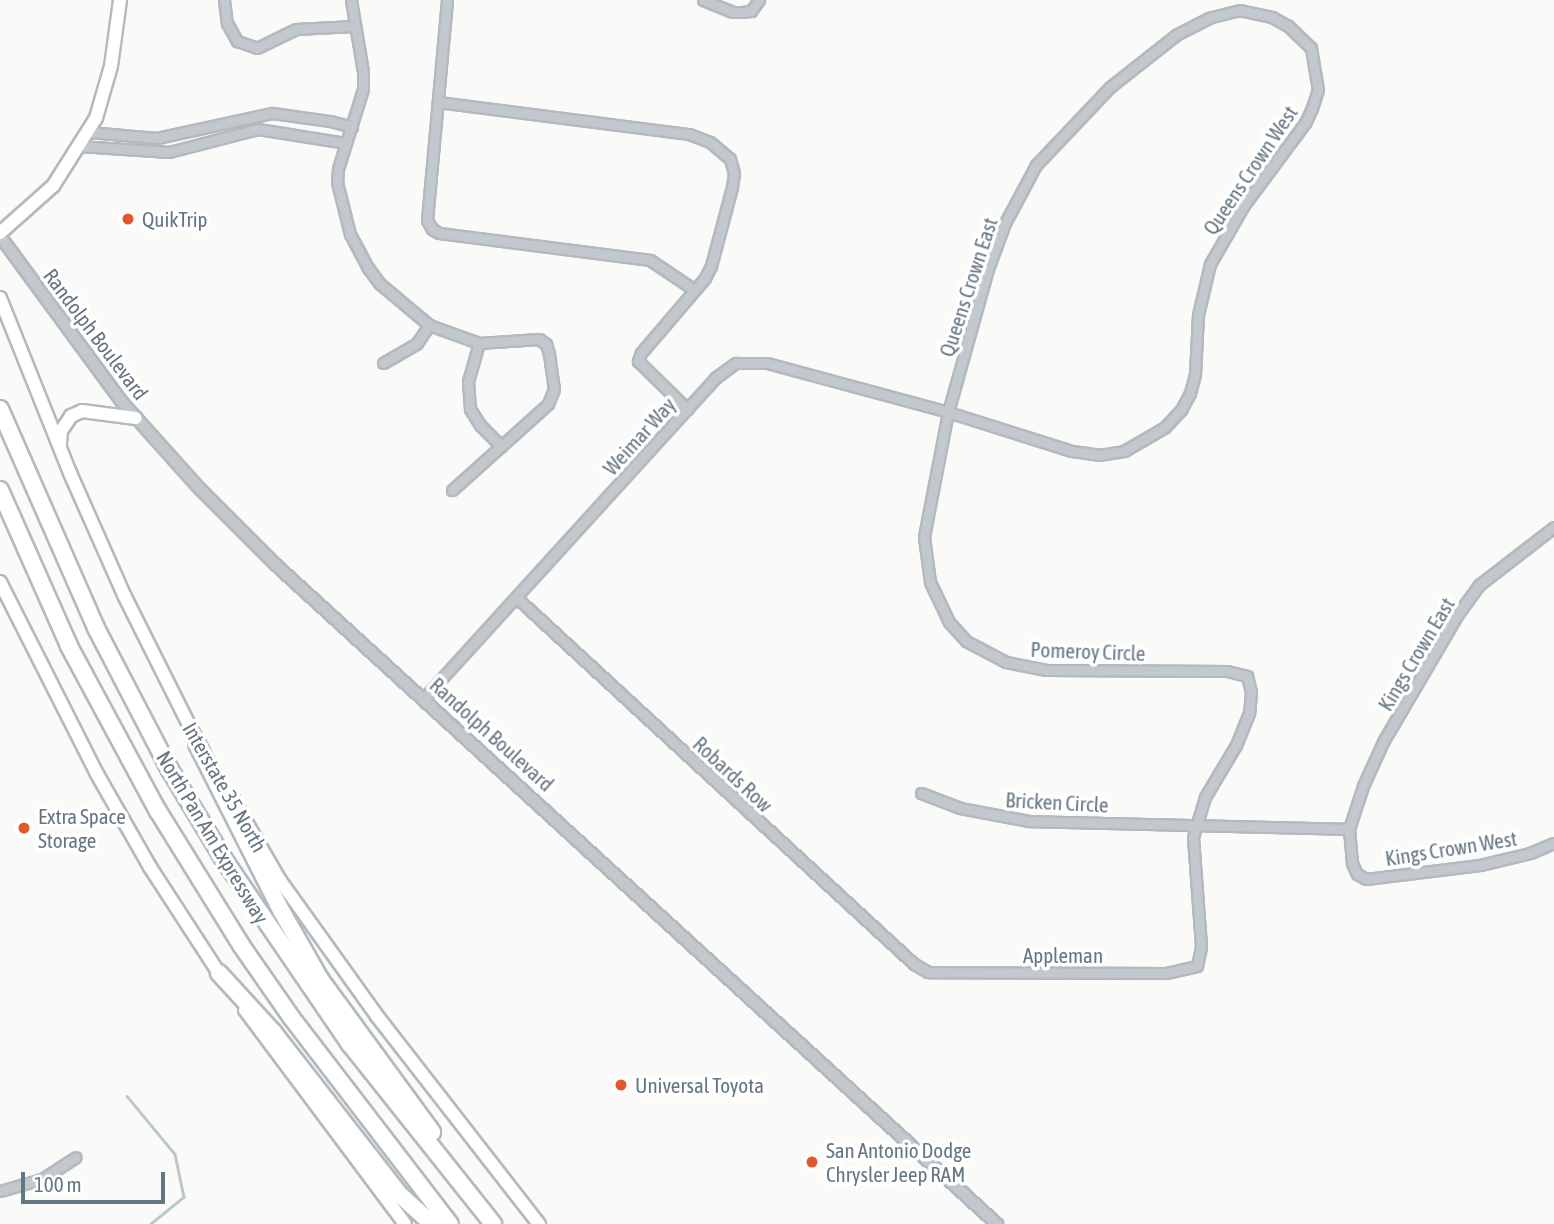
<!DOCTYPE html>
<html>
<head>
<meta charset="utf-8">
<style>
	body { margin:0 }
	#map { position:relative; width:1554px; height:1224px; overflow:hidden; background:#fafaf8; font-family:"Asap Condensed",sans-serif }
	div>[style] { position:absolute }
	.stream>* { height:2.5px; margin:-1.25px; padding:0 1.25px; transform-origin:1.25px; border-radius:1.25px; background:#bbc7cb }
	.roads { filter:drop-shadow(2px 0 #b3babf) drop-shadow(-2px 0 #b3babf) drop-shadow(0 2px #b3babf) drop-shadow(0 -2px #b3babf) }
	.minor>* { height:9px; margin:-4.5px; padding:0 4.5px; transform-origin:4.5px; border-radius:4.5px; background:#c3c8cc }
	.tertiary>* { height:10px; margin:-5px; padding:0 5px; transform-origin:5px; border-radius:5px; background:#c3c8cc }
	.secondary>* { height:12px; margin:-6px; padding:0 6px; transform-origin:6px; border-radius:6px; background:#fff }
	.motorway>* { height:16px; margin:-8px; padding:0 8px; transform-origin:8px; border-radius:8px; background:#fff }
	.dots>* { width:19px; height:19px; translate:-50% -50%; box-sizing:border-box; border:4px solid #fff; border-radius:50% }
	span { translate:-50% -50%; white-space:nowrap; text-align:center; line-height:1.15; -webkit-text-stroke:7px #fff; paint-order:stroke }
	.street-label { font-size:21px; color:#657683 }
	.poi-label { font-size:21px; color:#657683 }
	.left { translate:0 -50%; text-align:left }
	.scale { position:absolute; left:21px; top:1172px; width:144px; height:32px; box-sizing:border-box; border:4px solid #657683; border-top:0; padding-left:9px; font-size:21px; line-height:24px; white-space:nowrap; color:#657683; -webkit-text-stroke:5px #fff; paint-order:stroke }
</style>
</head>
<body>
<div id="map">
	<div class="stream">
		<div style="left:127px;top:1096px;width:75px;rotate:50.4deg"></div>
		<div style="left:175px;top:1154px;width:44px;rotate:78.2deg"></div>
		<div style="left:184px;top:1197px;width:43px;rotate:140.7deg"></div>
	</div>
	<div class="roads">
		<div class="minor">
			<div style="left:224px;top:0;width:23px;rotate:83deg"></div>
			<div style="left:227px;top:23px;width:21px;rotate:61deg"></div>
			<div style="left:237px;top:41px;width:21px;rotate:19deg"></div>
			<div style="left:257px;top:48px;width:43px;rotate:-26deg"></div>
			<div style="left:296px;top:29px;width:58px;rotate:-3deg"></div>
			<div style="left:351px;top:0;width:73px;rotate:80.5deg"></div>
			<div style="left:363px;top:72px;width:17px;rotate:90deg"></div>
			<div style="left:363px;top:89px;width:84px;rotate:107.4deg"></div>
			<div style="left:338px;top:169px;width:13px;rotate:94deg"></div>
			<div style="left:337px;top:182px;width:54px;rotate:76deg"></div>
			<div style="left:350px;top:234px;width:40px;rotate:62deg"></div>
			<div style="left:369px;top:269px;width:17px;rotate:54deg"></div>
			<div style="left:379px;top:283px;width:65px;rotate:40deg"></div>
			<div style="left:429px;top:325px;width:53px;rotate:19.8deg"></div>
			<div style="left:479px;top:343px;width:60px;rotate:-3.8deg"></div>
			<div style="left:539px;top:339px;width:9px;rotate:36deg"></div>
			<div style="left:546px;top:344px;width:10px;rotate:73deg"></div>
			<div style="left:549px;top:354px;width:35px;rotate:82deg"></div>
			<div style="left:554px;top:389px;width:16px;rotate:112deg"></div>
			<div style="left:548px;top:404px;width:129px;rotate:138.1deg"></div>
			<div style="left:447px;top:0;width:221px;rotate:95.2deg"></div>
			<div style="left:427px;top:220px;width:10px;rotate:61deg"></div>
			<div style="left:432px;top:229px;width:8px;rotate:30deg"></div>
			<div style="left:439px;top:233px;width:213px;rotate:7.3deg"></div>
			<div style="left:650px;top:260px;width:52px;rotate:34deg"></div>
			<div style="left:703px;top:0;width:32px;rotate:22deg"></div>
			<div style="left:733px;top:12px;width:9px"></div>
			<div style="left:742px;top:12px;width:9px;rotate:-6deg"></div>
			<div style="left:751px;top:11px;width:14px;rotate:-54deg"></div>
			<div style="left:438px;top:102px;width:253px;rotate:7.3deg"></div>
			<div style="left:689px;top:134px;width:22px;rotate:21deg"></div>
			<div style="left:710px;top:142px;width:26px;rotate:40deg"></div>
			<div style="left:730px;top:159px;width:15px;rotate:74deg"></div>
			<div style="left:734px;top:173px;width:14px;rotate:98deg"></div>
			<div style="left:732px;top:187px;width:82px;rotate:104.9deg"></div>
			<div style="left:711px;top:266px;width:13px;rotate:117deg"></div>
			<div style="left:705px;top:278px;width:99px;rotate:130.5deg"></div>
			<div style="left:641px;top:353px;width:9px;rotate:111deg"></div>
			<div style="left:638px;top:361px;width:69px;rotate:44.4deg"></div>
			<div style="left:89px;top:132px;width:68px;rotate:5deg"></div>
			<div style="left:157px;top:138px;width:118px;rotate:-12.3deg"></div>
			<div style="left:272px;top:113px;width:59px;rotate:7.9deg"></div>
			<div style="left:330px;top:121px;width:23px;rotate:15deg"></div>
			<div style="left:79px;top:146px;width:90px;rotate:3.8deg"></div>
			<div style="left:169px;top:152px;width:92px;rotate:-14.5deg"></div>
			<div style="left:258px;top:129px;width:88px;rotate:9.1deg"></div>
			<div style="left:479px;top:343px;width:40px;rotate:106deg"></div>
			<div style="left:468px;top:381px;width:28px;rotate:86deg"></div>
			<div style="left:470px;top:409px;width:19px;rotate:58deg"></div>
			<div style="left:480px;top:425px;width:30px;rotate:45deg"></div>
			<div style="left:383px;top:363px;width:39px;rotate:-30deg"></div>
			<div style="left:417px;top:343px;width:22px;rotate:-56deg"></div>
			<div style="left:1554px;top:527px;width:95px;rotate:142.3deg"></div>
			<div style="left:1479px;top:585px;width:36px;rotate:126deg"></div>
			<div style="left:1458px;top:614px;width:148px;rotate:120.4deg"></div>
			<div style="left:1383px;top:742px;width:48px;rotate:114.4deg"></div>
			<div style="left:1363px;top:786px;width:45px;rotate:108deg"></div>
			<div style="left:1349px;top:829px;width:34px;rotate:85deg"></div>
			<div style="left:1352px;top:863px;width:12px;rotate:66deg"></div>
			<div style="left:1357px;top:874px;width:10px;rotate:29deg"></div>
			<div style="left:1366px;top:879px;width:115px;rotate:-7deg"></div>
			<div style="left:1480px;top:865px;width:51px;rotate:-13.5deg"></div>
			<div style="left:1530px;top:853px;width:26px;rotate:-23deg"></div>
			<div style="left:424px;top:698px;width:433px;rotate:-47.7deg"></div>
			<div style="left:715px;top:378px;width:26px;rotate:-36deg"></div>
			<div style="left:736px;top:363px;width:31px"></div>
			<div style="left:767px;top:363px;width:188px;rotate:15.1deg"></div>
			<div style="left:948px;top:412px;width:130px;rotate:17.5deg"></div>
			<div style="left:1072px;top:451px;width:27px;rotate:8deg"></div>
			<div style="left:1099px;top:455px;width:25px;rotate:-9deg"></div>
			<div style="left:1124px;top:451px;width:48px;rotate:-30.3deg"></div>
			<div style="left:1165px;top:427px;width:23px;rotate:-47deg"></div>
			<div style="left:1181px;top:410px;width:19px;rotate:-62deg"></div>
			<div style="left:1190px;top:393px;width:20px;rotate:-75deg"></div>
			<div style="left:1195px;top:374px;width:59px;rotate:-87.1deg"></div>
			<div style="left:1198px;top:315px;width:52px;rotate:-76.8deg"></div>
			<div style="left:1210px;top:264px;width:68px;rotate:-60deg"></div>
			<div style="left:1244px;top:205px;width:102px;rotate:-53.4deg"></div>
			<div style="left:1305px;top:123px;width:17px;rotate:-65deg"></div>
			<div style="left:1312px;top:108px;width:19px;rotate:-72deg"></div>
			<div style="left:1318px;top:90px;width:43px;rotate:-99.5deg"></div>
			<div style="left:1311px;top:48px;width:32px;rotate:-136deg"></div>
			<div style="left:1288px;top:26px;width:18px;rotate:-151deg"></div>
			<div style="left:1272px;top:17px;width:33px;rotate:-168deg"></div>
			<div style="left:1240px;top:10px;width:32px;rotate:166deg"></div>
			<div style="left:1209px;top:18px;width:37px;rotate:153deg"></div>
			<div style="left:1176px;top:35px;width:84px;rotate:141.8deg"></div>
			<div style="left:1110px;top:87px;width:108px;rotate:133.5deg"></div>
			<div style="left:1036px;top:165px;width:66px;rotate:118.1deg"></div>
			<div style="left:1005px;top:223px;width:49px;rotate:110.3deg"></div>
			<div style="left:988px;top:269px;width:148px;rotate:105.6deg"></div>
			<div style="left:948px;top:412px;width:127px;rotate:100.9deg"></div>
			<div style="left:924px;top:537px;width:45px;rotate:82.4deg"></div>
			<div style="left:930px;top:582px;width:44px;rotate:64.6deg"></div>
			<div style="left:949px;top:622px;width:25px;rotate:48deg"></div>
			<div style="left:966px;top:641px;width:45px;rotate:27.7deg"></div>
			<div style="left:1006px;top:662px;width:41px;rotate:11.3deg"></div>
			<div style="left:1046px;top:670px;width:181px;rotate:0.3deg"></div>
			<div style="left:1227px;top:671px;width:21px;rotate:14deg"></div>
			<div style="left:1247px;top:676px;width:16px;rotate:76deg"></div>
			<div style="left:1251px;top:692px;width:21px;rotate:95deg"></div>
			<div style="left:1249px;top:713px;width:35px;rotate:112deg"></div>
			<div style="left:1236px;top:745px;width:61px;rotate:120.8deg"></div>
			<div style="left:1205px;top:797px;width:42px;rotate:106.7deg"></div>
			<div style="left:1193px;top:837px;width:110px;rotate:85.8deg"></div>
			<div style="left:1201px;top:947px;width:19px;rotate:102deg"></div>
			<div style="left:1197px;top:966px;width:32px;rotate:167deg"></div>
			<div style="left:1166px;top:973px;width:238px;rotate:-179.8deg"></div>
			<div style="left:928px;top:972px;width:16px;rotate:-150deg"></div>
			<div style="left:914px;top:964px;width:540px;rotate:-137.33deg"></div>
			<div style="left:921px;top:793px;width:42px;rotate:21deg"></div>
			<div style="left:960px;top:808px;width:70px;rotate:10.7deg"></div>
			<div style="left:1029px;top:821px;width:320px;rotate:1.4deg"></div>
			<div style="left:0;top:1191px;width:44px;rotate:-15.9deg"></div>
			<div style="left:42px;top:1179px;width:40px;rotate:-32.9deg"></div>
		</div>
		<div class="tertiary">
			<div style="left:0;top:236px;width:205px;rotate:53.7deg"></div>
			<div style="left:121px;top:401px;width:118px;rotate:48.1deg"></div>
			<div style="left:200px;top:489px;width:107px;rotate:45deg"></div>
			<div style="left:276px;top:565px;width:977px;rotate:42.43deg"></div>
		</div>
		<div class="secondary">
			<div style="left:0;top:233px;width:71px;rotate:-41.6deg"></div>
			<div style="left:53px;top:186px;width:80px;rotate:-57.7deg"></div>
			<div style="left:96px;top:118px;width:54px;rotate:-73.9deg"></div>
			<div style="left:111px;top:66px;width:67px;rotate:-82.2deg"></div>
			<div style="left:0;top:298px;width:188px;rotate:68.2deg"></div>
			<div style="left:70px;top:473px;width:133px;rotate:66.1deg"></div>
			<div style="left:124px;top:595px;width:174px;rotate:63.4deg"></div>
			<div style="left:60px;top:444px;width:13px;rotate:-86deg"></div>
			<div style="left:61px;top:431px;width:18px;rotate:-56deg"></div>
			<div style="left:71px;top:416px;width:12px;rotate:-24deg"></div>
			<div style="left:82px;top:411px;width:54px;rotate:7.4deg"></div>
			<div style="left:0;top:582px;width:215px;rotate:63.2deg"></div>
			<div style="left:97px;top:774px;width:107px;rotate:60.3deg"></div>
			<div style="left:150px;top:867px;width:132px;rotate:57deg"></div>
			<div style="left:231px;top:796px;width:96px;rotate:60deg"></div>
			<div style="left:279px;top:879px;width:168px;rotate:54.4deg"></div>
			<div style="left:377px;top:1016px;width:264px;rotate:52.1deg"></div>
			<div style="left:245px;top:1010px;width:267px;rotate:53.2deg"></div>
		</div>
		<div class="motorway">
			<div style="left:0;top:409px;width:239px;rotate:66.3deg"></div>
			<div style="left:96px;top:628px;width:160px;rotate:62.5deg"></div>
			<div style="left:170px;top:770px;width:103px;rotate:58.9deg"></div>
			<div style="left:223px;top:858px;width:225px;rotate:55.7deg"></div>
			<div style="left:350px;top:1044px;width:230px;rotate:51.5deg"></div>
			<div style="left:0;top:490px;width:171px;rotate:66.1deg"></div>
			<div style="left:69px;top:646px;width:187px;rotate:61.7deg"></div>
			<div style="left:158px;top:811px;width:158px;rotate:58.2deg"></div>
			<div style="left:241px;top:945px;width:88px;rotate:55.2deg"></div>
			<div style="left:291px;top:1017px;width:261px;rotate:52.5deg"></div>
			<div style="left:197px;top:744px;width:188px;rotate:63.2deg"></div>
			<div style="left:282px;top:912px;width:77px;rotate:60.4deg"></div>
			<div style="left:320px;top:979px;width:190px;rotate:53.8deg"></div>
			<div style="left:219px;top:973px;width:80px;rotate:47.5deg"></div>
			<div style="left:273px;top:1032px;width:205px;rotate:52.1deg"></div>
			<div style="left:399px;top:1194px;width:45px;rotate:42.3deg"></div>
		</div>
	</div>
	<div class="dots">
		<div style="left:128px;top:219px;background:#e4572e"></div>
		<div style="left:24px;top:828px;background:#e4572e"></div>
		<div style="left:621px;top:1085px;background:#e4572e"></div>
		<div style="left:812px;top:1162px;background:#e4572e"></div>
	</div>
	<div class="street-label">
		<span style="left:1250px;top:170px;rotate:-56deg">Queens Crown West</span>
		<span style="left:968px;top:287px;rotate:-72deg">Queens Crown East</span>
		<span style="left:96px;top:334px;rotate:53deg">Randolph Boulevard</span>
		<span style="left:639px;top:436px;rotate:-48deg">Weimar Way</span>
		<span style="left:1088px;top:651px;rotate:2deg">Pomeroy Circle</span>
		<span style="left:1416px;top:654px;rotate:-59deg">Kings Crown East</span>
		<span style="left:492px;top:734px;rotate:42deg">Randolph Boulevard</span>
		<span style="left:733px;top:774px;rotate:43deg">Robards Row</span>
		<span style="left:225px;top:787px;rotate:60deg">Interstate 35 North</span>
		<span style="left:1057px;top:802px;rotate:3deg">Bricken Circle</span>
		<span style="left:213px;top:837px;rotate:59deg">North Pan Am Expressway</span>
		<span style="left:1451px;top:848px;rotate:-9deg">Kings Crown West</span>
		<span style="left:1063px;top:955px">Appleman</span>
	</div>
	<div class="poi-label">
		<span class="left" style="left:142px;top:219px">QuikTrip</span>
		<span class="left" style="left:38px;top:828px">Extra Space<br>Storage</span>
		<span class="left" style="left:635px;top:1085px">Universal Toyota</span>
		<span class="left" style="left:826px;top:1162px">San Antonio Dodge<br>Chrysler Jeep RAM</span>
	</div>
	<div class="scale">100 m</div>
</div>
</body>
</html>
